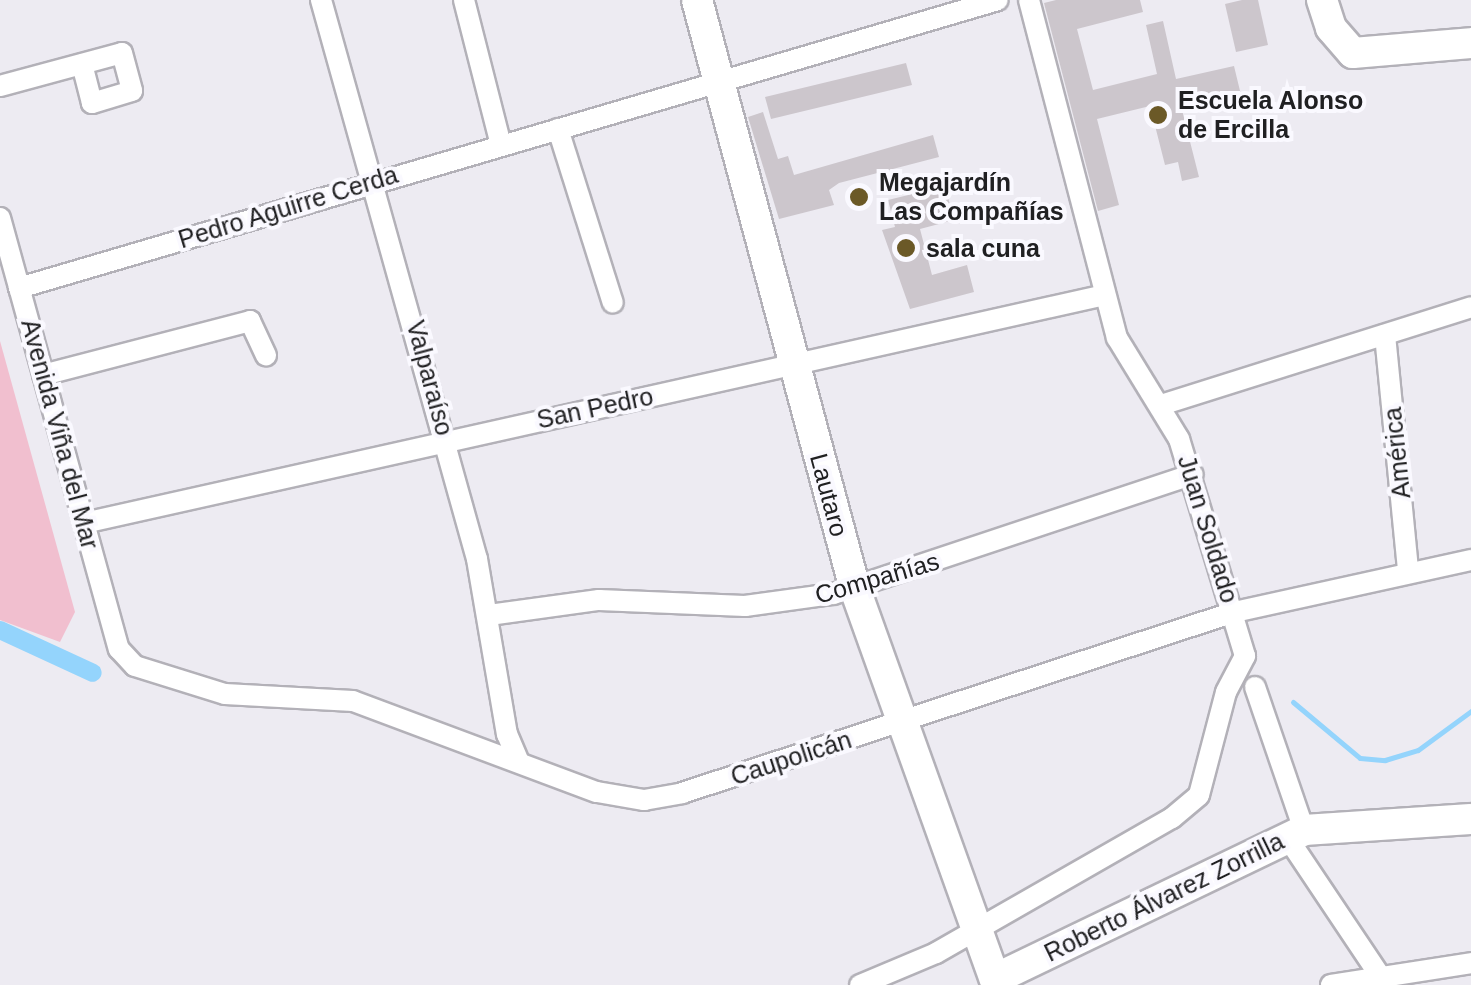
<!DOCTYPE html>
<html>
<head>
<meta charset="utf-8">
<style>
	body { margin:0 }
	#map { position:relative; width:1471px; height:985px; overflow:hidden; background:#edebf2; font-family:Arial,sans-serif }
	div>[style] { position:absolute }
	.green>* { inset:0; background:#f1bfcf }
	.stream>* { height:5px; margin:-2.5px; padding:0 2.5px; transform-origin:2.5px; border-radius:2.5px; background:#94d4fc }
	.canal>* { height:18px; margin:-9px; padding:0 9px; transform-origin:9px; border-radius:9px; background:#94d4fc }
	.building>* { inset:0; background:#ccc6cc }
	.roads { filter:drop-shadow(2px 0 #b3b1b8) drop-shadow(-2px 0 #b3b1b8) drop-shadow(0 2px #b3b1b8) drop-shadow(0 -2px #b3b1b8) }
	.street>* { height:20px; margin:-10px; padding:0 10px; transform-origin:10px; border-radius:10px; background:#fff }
	.secondary>* { height:30px; margin:-15px; padding:0 15px; transform-origin:15px; border-radius:15px; background:#fff }
	.dots>* { width:28px; height:28px; translate:-50% -50%; box-sizing:border-box; border:5px solid #faf9ff; border-radius:50% }
	span { translate:-50% -50%; white-space:nowrap; text-align:center; line-height:1.15; -webkit-text-stroke:8px #faf9ff; paint-order:stroke }
	.poi-label { font-size:25px; color:#202022; font-weight:700 }
	.left { translate:0 -50%; text-align:left }
	.street-label { font-size:25px; color:#202022 }
</style>
</head>
<body>
<div id="map">
	<div class="green">
		<div style="clip-path:polygon(0 341px,75px 612px,60px 642px,0 620px)"></div>
	</div>
	<div class="stream">
		<div style="left:1293px;top:702px;width:87px;rotate:39.9deg"></div>
		<div style="left:1360px;top:758px;width:25px;rotate:5deg"></div>
		<div style="left:1385px;top:760px;width:34px;rotate:-17deg"></div>
		<div style="left:1418px;top:750px;width:66px;rotate:-36.3deg"></div>
	</div>
	<div class="canal">
		<div style="left:0;top:630px;width:102px;rotate:24.8deg"></div>
	</div>
	<div class="building">
		<div style="clip-path:polygon(1056px 0,1140px 0,1143px 12px,1077px 29px,1093px 90px,1157px 74px,1146px 25px,1163px 21px,1176px 79px,1234px 66px,1241px 95px,1182px 110px,1199px 177px,1182px 181px,1178px 162px,1165px 165px,1150px 106px,1097px 119px,1119px 205px,1098px 211px,1044px 3px)"></div>
		<div style="clip-path:polygon(1242px 0,1258px 0,1268px 45px,1236px 52px,1225px 4px)"></div>
		<div style="clip-path:polygon(906px 63px,912px 85px,771px 119px,765px 97px)"></div>
		<div style="clip-path:polygon(763px 112px,778px 159px,788px 156px,794px 175px,933px 135px,939px 157px,839px 183px,829px 190px,834px 205px,779px 219px,748px 117px)"></div>
		<div style="clip-path:polygon(945px 186px,954px 220px,920px 229px,932px 275px,967px 265px,974px 292px,910px 309px,882px 230px,895px 227px,888px 200px)"></div>
	</div>
	<div class="roads">
		<div class="street">
			<div style="left:321px;top:0;width:580px;rotate:74.41deg"></div>
			<div style="left:477px;top:559px;width:178px;rotate:80.3deg"></div>
			<div style="left:507px;top:734px;width:28px;rotate:67deg"></div>
			<div style="left:464px;top:0;width:150px;rotate:75.7deg"></div>
			<div style="left:0;top:86px;width:126px;rotate:-15.1deg"></div>
			<div style="left:122px;top:53px;width:39px;rotate:75deg"></div>
			<div style="left:132px;top:91px;width:42px;rotate:163.3deg"></div>
			<div style="left:92px;top:103px;width:40px;rotate:-104.4deg"></div>
			<div style="left:558px;top:129px;width:182px;rotate:72.5deg"></div>
			<div style="left:0;top:218px;width:447px;rotate:74.6deg"></div>
			<div style="left:119px;top:649px;width:23px;rotate:47deg"></div>
			<div style="left:135px;top:666px;width:94px;rotate:17.3deg"></div>
			<div style="left:225px;top:694px;width:128px;rotate:3.1deg"></div>
			<div style="left:353px;top:701px;width:260px;rotate:20.5deg"></div>
			<div style="left:597px;top:792px;width:48px;rotate:9.7deg"></div>
			<div style="left:644px;top:800px;width:39px;rotate:-10deg"></div>
			<div style="left:682px;top:793px;width:581px;rotate:-18.15deg"></div>
			<div style="left:1234px;top:612px;width:243px;rotate:-12.4deg"></div>
			<div style="left:19px;top:288px;width:1020px;rotate:-16.39deg"></div>
			<div style="left:1385px;top:335px;width:236px;rotate:84.4deg"></div>
			<div style="left:43px;top:375px;width:214px;rotate:-14.6deg"></div>
			<div style="left:250px;top:321px;width:38px;rotate:65deg"></div>
			<div style="left:1161px;top:405px;width:325px;rotate:-17.5deg"></div>
			<div style="left:84px;top:523px;width:1046px;rotate:-12.59deg"></div>
			<div style="left:489px;top:615px;width:111px;rotate:-7.8deg"></div>
			<div style="left:599px;top:600px;width:146px;rotate:2.4deg"></div>
			<div style="left:745px;top:606px;width:89px;rotate:-7.8deg"></div>
			<div style="left:833px;top:594px;width:379px;rotate:-18.4deg"></div>
			<div style="left:1255px;top:687px;width:151px;rotate:71.1deg"></div>
			<div style="left:1287px;top:837px;width:178px;rotate:56.2deg"></div>
			<div style="left:860px;top:985px;width:82px;rotate:-22.8deg"></div>
			<div style="left:936px;top:953px;width:272px;rotate:-29.8deg"></div>
			<div style="left:1172px;top:818px;width:35px;rotate:-40deg"></div>
			<div style="left:1199px;top:795px;width:106px;rotate:-75.3deg"></div>
			<div style="left:1226px;top:692px;width:41px;rotate:-62.2deg"></div>
			<div style="left:1245px;top:656px;width:227px;rotate:-106.9deg"></div>
			<div style="left:1179px;top:439px;width:119px;rotate:-121.5deg"></div>
			<div style="left:1117px;top:338px;width:349px;rotate:-104.6deg"></div>
			<div style="left:1331px;top:985px;width:142px;rotate:-8.9deg"></div>
		</div>
		<div class="secondary">
			<div style="left:697px;top:0;width:610px;rotate:74.98deg"></div>
			<div style="left:855px;top:589px;width:414px;rotate:70.3deg"></div>
			<div style="left:995px;top:979px;width:343px;rotate:-25.7deg"></div>
			<div style="left:1304px;top:830px;width:167px;rotate:-3.8deg"></div>
			<div style="left:1322px;top:0;width:29px;rotate:72deg"></div>
			<div style="left:1331px;top:28px;width:33px;rotate:49deg"></div>
			<div style="left:1353px;top:53px;width:118px;rotate:-4.8deg"></div>
		</div>
	</div>
	<div class="dots">
		<div style="left:1158px;top:115px;background:#6b5927"></div>
		<div style="left:859px;top:197px;background:#6b5927"></div>
		<div style="left:906px;top:248px;background:#6b5927"></div>
	</div>
	<div class="poi-label">
		<span class="left" style="left:1178px;top:115px">Escuela Alonso<br>de Ercilla</span>
		<span class="left" style="left:879px;top:197px">Megajardín<br>Las Compañías</span>
		<span class="left" style="left:926px;top:248px">sala cuna</span>
	</div>
	<div class="street-label">
		<span style="left:288px;top:207px;rotate:-17deg">Pedro Aguirre Cerda</span>
		<span style="left:430px;top:378px;rotate:75deg">Valparaíso</span>
		<span style="left:595px;top:408px;rotate:-12deg">San Pedro</span>
		<span style="left:60px;top:434px;rotate:75deg">Avenida Viña del Mar</span>
		<span style="left:1397px;top:453px;rotate:-96deg">América</span>
		<span style="left:829px;top:495px;rotate:75deg">Lautaro</span>
		<span style="left:1208px;top:529px;rotate:73deg">Juan Soldado</span>
		<span style="left:877px;top:578px;rotate:-16deg">Compañías</span>
		<span style="left:791px;top:758px;rotate:-18deg">Caupolicán</span>
		<span style="left:1164px;top:897px;rotate:-26deg">Roberto Álvarez Zorrilla</span>
	</div>
</div>
</body>
</html>
